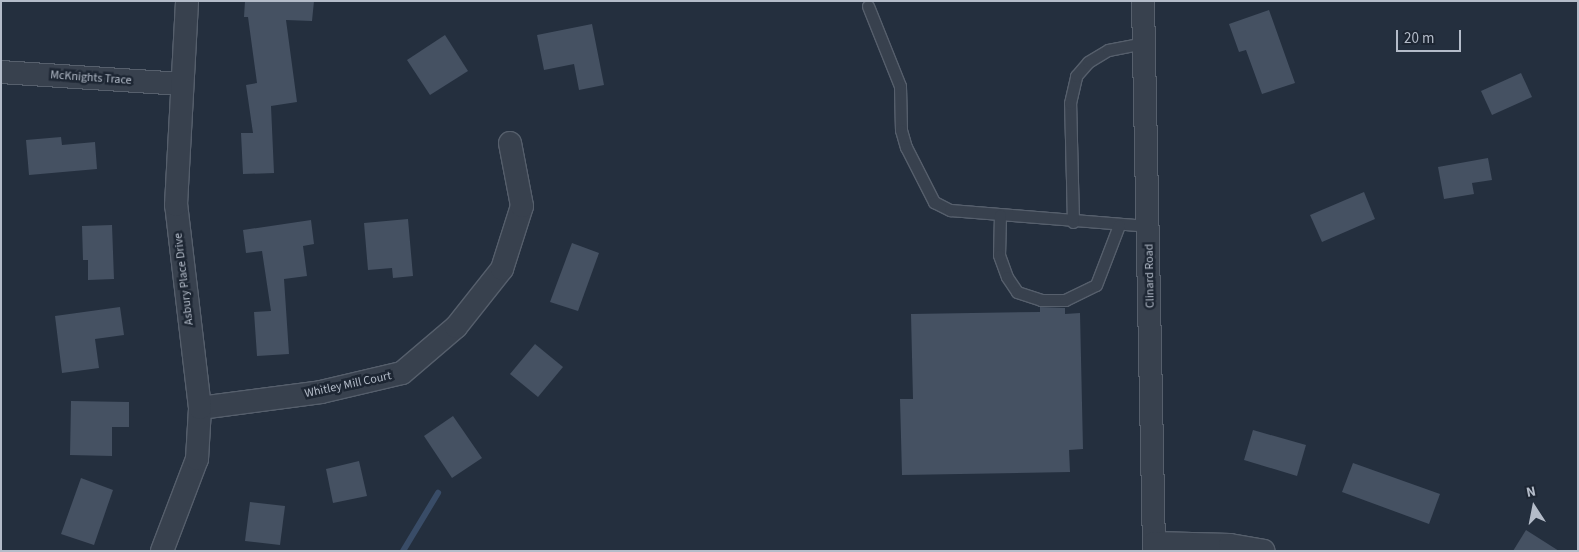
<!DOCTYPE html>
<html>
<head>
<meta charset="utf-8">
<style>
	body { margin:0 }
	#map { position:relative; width:1579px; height:552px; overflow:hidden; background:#242f3e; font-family:"Source Sans 3",sans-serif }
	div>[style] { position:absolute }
	.stream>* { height:6px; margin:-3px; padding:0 3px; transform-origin:3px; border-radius:3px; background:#394c67 }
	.building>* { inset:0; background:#455162 }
	.roads { filter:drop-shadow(1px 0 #565f6c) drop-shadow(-1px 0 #565f6c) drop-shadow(0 1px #565f6c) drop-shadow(0 -1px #565f6c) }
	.service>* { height:11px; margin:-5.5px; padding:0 5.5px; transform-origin:5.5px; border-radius:5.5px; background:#38414e }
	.minor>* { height:22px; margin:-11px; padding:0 11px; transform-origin:11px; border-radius:11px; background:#38414e }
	span { translate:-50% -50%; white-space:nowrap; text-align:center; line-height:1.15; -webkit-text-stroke:5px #1d2633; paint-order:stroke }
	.street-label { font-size:12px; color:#b4bcc9 }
	.frame { position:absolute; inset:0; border:2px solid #b4bcc9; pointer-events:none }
	.north { position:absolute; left:1509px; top:482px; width:50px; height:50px; -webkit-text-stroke:4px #1d2633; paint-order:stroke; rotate:349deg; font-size:14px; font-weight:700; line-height:20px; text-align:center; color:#b4bcc9 }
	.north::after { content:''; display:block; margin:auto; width:18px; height:22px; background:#b4bcc9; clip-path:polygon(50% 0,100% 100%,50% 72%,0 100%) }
	.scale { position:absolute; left:1396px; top:30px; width:65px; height:22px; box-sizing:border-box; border:2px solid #b4bcc9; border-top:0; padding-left:6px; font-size:15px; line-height:18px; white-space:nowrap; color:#b4bcc9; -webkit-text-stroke:4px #1d2633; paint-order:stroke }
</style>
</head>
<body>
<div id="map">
	<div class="stream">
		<div style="left:403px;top:551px;width:68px;rotate:-58.9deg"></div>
	</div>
	<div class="building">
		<div style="clip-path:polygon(245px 1px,314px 1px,312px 21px,286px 20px,297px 102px,271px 106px,274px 173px,243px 174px,241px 133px,253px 133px,246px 85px,257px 83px,248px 17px,244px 17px)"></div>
		<div style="clip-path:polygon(1269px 10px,1295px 83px,1262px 94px,1246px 50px,1239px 52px,1229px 24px)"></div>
		<div style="clip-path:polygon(592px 24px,604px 85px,579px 90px,574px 64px,544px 70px,537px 35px)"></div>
		<div style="clip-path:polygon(445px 35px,468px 71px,430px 95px,407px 60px)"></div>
		<div style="clip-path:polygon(1521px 73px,1532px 97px,1492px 115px,1481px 91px)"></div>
		<div style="clip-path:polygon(61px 137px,62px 145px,95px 142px,97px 169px,29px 175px,26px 140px)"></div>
		<div style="clip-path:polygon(1488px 158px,1492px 180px,1472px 183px,1474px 194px,1444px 199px,1438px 167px)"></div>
		<div style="clip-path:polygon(1364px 192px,1375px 219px,1322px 242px,1310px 215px)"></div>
		<div style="clip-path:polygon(408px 219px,413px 276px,393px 278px,392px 268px,368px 270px,364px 223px)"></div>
		<div style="clip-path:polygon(311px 220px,314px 244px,303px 246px,307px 276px,284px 279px,289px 354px,257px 356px,254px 312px,271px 311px,262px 251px,246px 253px,243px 230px)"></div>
		<div style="clip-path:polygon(112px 225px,114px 279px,88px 280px,88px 260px,83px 260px,82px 226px)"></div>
		<div style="clip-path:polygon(572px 243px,599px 253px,578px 311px,550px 302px)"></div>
		<div style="clip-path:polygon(120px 307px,124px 335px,95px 339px,99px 368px,62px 373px,55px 316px)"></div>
		<div style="clip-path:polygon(1040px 307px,1065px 308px,1065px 314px,1080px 313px,1083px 449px,1069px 450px,1070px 472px,902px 475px,900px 399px,913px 399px,911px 314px,1040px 312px)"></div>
		<div style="clip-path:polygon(535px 344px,563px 367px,538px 397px,510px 374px)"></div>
		<div style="clip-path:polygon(71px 401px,129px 402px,129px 427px,112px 427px,112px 456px,70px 455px)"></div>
		<div style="clip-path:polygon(453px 416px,482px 458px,452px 478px,424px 436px)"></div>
		<div style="clip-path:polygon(1253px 430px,1306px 445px,1297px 476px,1244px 460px)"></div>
		<div style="clip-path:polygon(359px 461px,367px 496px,333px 503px,326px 469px)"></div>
		<div style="clip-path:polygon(1353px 463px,1440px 494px,1429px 524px,1342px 492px)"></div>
		<div style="clip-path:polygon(81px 478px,113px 490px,94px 545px,61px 534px)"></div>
		<div style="clip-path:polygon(250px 502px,285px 506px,280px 545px,245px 541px)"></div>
		<div style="clip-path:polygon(1526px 530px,1559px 551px,1513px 551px)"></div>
	</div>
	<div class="roads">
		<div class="service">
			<div style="left:868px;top:6px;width:86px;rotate:68.2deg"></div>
			<div style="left:900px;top:86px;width:44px;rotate:88.7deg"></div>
			<div style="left:901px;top:130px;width:18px;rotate:74deg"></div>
			<div style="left:906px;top:147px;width:62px;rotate:63deg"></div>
			<div style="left:934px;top:202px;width:18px;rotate:27deg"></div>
			<div style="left:950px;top:210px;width:201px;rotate:4.6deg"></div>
			<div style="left:1000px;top:215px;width:40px;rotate:91.4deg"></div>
			<div style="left:999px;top:255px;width:23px;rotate:70deg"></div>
			<div style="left:1007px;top:277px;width:18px;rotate:56deg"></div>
			<div style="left:1017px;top:292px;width:25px;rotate:18deg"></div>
			<div style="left:1041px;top:300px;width:24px"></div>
			<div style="left:1065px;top:300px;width:34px;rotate:-26deg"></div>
			<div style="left:1096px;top:285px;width:64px;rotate:-69deg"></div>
			<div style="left:1073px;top:222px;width:119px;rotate:-91.4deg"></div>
			<div style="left:1070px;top:103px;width:28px;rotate:-77deg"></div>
			<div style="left:1076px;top:76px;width:18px;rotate:-49deg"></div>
			<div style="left:1088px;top:62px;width:23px;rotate:-31deg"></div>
			<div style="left:1108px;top:50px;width:36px;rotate:-11deg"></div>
		</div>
		<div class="minor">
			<div style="left:1143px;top:1px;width:550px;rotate:88.85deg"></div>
			<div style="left:1px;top:72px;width:179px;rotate:3.8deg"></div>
			<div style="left:200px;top:408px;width:122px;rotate:-7.5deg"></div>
			<div style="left:321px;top:392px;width:83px;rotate:-13.2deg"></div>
			<div style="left:402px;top:373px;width:71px;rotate:-40.4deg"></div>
			<div style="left:456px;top:327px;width:74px;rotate:-51.6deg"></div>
			<div style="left:502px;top:269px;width:66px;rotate:-72.4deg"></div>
			<div style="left:522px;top:206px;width:64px;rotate:-100.8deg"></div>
			<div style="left:1154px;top:543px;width:76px;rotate:1.5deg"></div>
			<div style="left:1230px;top:545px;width:34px;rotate:10deg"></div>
			<div style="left:162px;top:551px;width:98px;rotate:-69.2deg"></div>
			<div style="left:197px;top:459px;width:51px;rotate:-86.6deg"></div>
			<div style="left:200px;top:408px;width:204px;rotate:-96.7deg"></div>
			<div style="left:176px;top:205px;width:204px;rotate:-86.9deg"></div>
		</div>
	</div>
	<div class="street-label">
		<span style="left:91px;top:78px;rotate:4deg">McKnights Trace</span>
		<span style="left:1150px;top:276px;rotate:-91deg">Clinard Road</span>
		<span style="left:184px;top:279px;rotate:-97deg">Asbury Place Drive</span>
		<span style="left:348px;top:385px;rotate:-12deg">Whitley Mill Court</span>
	</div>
	<div class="frame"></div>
	<div class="north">N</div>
	<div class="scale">20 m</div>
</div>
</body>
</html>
